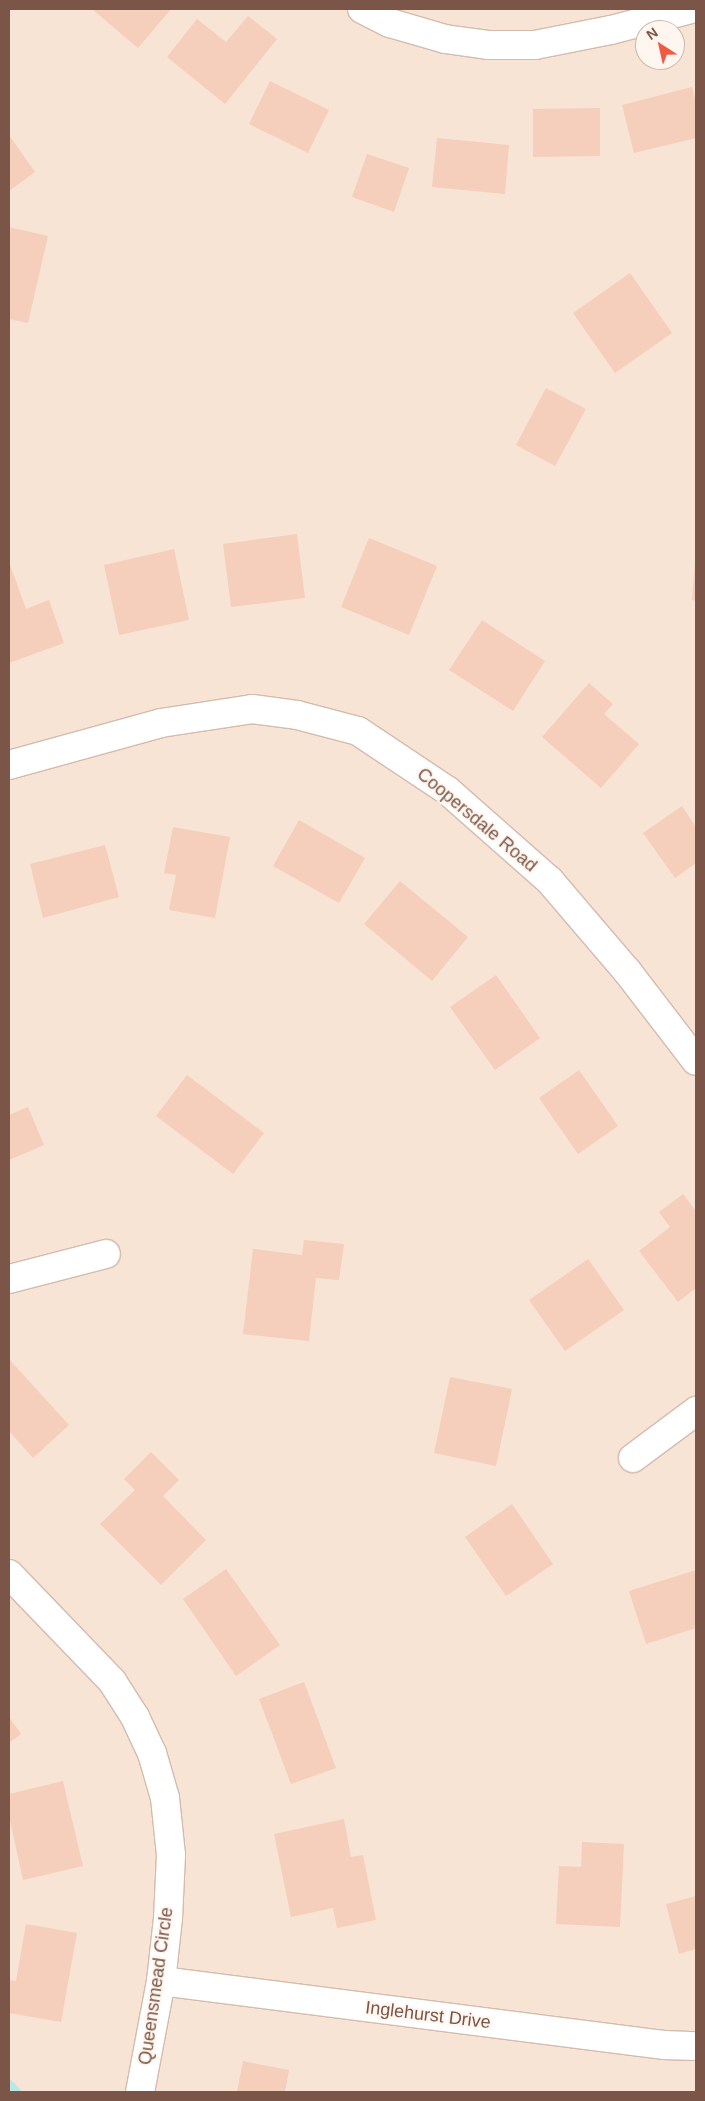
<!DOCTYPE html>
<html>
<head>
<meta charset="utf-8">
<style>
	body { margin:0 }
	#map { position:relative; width:705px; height:2101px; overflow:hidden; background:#fef3e7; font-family:Arial,sans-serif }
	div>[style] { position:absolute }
	.residential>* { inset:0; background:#f7e4d5 }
	.stream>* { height:10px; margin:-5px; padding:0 5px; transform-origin:5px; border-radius:5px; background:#b9e8ea }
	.building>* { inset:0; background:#f6cebc }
	.roads { filter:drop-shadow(1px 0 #d4bbae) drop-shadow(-1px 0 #d4bbae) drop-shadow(0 1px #d4bbae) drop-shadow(0 -1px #d4bbae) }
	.street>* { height:28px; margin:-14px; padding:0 14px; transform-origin:14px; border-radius:14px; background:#fff }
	span { translate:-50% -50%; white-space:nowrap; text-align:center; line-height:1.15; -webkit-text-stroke:4px #fff7ef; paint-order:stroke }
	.street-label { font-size:18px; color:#7b5548 }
	.frame { position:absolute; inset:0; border:10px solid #7b5548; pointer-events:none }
	.north { position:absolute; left:635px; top:20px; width:50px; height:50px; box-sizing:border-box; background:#fff7ef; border:1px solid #cab6ac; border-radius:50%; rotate:325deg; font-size:14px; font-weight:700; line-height:20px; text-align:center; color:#7b5548 }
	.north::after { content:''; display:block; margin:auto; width:18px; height:22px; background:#f25842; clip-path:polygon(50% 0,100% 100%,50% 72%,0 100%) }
</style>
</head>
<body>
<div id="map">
	<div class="residential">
		<div style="clip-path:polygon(evenodd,9px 9px,696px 9px,696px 2092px,9px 2092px,9px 9px,645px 30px,675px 30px,675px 60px,645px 60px,645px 30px)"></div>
	</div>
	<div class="stream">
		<div style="left:9px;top:2085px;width:10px;rotate:45deg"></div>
	</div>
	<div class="building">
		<div style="clip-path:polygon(92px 9px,171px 9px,138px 48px)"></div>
		<div style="clip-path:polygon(248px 16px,277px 39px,225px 104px,167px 57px,197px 19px,226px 42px)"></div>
		<div style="clip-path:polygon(270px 81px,329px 110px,308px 153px,249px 124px)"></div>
		<div style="clip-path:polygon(692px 87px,696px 102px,696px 138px,634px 153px,622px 105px)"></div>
		<div style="clip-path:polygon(600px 108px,600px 156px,533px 157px,533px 109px)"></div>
		<div style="clip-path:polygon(9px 135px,35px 172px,9px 191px)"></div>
		<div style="clip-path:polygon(437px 138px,509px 145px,505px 194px,432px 187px)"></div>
		<div style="clip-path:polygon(367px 154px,409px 168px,394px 212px,352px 197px)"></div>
		<div style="clip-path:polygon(9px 227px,48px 236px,28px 323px,9px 319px)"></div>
		<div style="clip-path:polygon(630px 273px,672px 333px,615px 373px,573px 313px)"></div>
		<div style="clip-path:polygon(546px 388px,586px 409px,555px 466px,516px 445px)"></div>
		<div style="clip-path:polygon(297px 534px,305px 598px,231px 607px,223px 544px)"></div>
		<div style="clip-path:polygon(369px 538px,437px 566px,409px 635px,341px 607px)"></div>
		<div style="clip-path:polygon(174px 549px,189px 620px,119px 635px,104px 565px)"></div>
		<div style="clip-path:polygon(9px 562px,26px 609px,49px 600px,64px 643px,9px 663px)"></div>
		<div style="clip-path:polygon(695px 562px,696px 563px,696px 601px,692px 600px)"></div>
		<div style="clip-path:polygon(482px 620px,545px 661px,513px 711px,449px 670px)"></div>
		<div style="clip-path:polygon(589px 683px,613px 704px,604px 714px,639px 744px,601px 788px,542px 737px)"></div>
		<div style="clip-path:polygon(682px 806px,696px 827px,696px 863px,675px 878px,643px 833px)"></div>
		<div style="clip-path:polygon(299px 820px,365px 858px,339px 903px,273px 866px)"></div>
		<div style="clip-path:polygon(173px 827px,230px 837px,215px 918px,169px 910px,176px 875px,164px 873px)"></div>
		<div style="clip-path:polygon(105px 845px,119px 897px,43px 918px,30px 864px)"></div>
		<div style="clip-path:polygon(400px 881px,468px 937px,432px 981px,364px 924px)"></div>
		<div style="clip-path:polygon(496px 975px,540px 1038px,495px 1070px,450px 1007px)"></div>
		<div style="clip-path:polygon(579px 1070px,618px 1126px,578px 1154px,539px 1098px)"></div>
		<div style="clip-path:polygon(187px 1075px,264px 1133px,233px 1174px,156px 1116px)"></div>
		<div style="clip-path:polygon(28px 1107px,44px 1145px,9px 1160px,9px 1115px)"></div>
		<div style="clip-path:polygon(683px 1194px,696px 1211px,696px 1288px,678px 1302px,639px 1251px,670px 1227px,659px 1212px)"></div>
		<div style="clip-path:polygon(304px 1240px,344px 1244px,339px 1280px,316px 1278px,309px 1341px,243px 1334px,253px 1249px,302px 1255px)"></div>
		<div style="clip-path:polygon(588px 1259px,624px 1310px,565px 1351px,529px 1300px)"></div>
		<div style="clip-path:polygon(9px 1359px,69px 1425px,33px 1458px,9px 1431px)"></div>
		<div style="clip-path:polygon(450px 1377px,512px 1389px,496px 1466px,434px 1453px)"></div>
		<div style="clip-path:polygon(151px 1452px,179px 1480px,163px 1496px,206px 1540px,161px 1585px,100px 1524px,135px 1490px,124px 1479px)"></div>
		<div style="clip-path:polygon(512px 1504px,553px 1564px,506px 1596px,465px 1537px)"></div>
		<div style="clip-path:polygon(226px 1569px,280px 1645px,236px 1676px,183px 1599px)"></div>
		<div style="clip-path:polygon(696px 1570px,696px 1628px,646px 1644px,629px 1591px)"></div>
		<div style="clip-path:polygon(304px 1682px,336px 1768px,291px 1784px,259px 1699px)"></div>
		<div style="clip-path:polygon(9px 1717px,21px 1734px,9px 1743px)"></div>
		<div style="clip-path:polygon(63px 1781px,83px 1866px,23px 1880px,9px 1816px,9px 1794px)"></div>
		<div style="clip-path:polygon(344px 1819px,351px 1857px,363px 1855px,376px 1920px,337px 1928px,333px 1908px,291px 1917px,274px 1834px)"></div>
		<div style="clip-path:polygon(582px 1842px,624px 1844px,620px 1927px,556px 1924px,559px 1866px,581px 1867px)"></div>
		<div style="clip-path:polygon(696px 1896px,696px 1949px,679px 1954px,666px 1904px)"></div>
		<div style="clip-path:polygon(26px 1924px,77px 1933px,61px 2022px,9px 2013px,9px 1980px,16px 1981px)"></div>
		<div style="clip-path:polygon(243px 2061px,289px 2070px,285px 2092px,237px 2092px)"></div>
	</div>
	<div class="roads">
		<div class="street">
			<div style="left:362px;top:9px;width:31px;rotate:27deg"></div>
			<div style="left:390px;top:23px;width:57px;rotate:16.2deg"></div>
			<div style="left:445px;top:39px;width:43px;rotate:7.9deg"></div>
			<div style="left:488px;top:45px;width:47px"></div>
			<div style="left:535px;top:45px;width:77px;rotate:-11.2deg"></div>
			<div style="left:611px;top:30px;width:83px;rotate:-14.7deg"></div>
			<div style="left:9px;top:765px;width:158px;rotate:-15.4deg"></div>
			<div style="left:161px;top:723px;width:92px;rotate:-8.7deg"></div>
			<div style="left:252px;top:709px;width:45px;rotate:7.6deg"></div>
			<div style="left:297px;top:715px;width:63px;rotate:14.7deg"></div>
			<div style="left:358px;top:731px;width:108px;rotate:33.7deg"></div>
			<div style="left:448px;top:791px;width:136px;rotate:41.4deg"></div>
			<div style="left:550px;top:881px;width:118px;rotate:49.5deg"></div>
			<div style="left:627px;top:971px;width:113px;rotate:52.5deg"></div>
			<div style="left:9px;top:1279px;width:100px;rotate:-14.5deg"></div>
			<div style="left:633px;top:1458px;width:79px;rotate:-36.7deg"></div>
			<div style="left:9px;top:1574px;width:149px;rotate:46.1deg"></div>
			<div style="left:112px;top:1681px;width:43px;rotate:57.4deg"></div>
			<div style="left:135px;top:1717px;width:40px;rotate:65deg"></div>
			<div style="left:152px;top:1753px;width:47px;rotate:73.9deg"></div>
			<div style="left:165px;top:1798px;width:57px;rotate:84deg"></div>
			<div style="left:171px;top:1855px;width:63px;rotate:92.7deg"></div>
			<div style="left:168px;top:1918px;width:63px;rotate:96.3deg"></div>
			<div style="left:161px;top:1981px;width:113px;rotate:100.7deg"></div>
			<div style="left:161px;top:1981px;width:507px;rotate:7.25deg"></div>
			<div style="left:664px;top:2045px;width:32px;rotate:2deg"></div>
		</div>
	</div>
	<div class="street-label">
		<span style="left:477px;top:820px;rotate:40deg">Coopersdale Road</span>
		<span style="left:156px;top:1986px;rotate:-82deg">Queensmead Circle</span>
		<span style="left:428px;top:2015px;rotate:7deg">Inglehurst Drive</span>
	</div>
	<div class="frame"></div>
	<div class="north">N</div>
</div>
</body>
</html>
